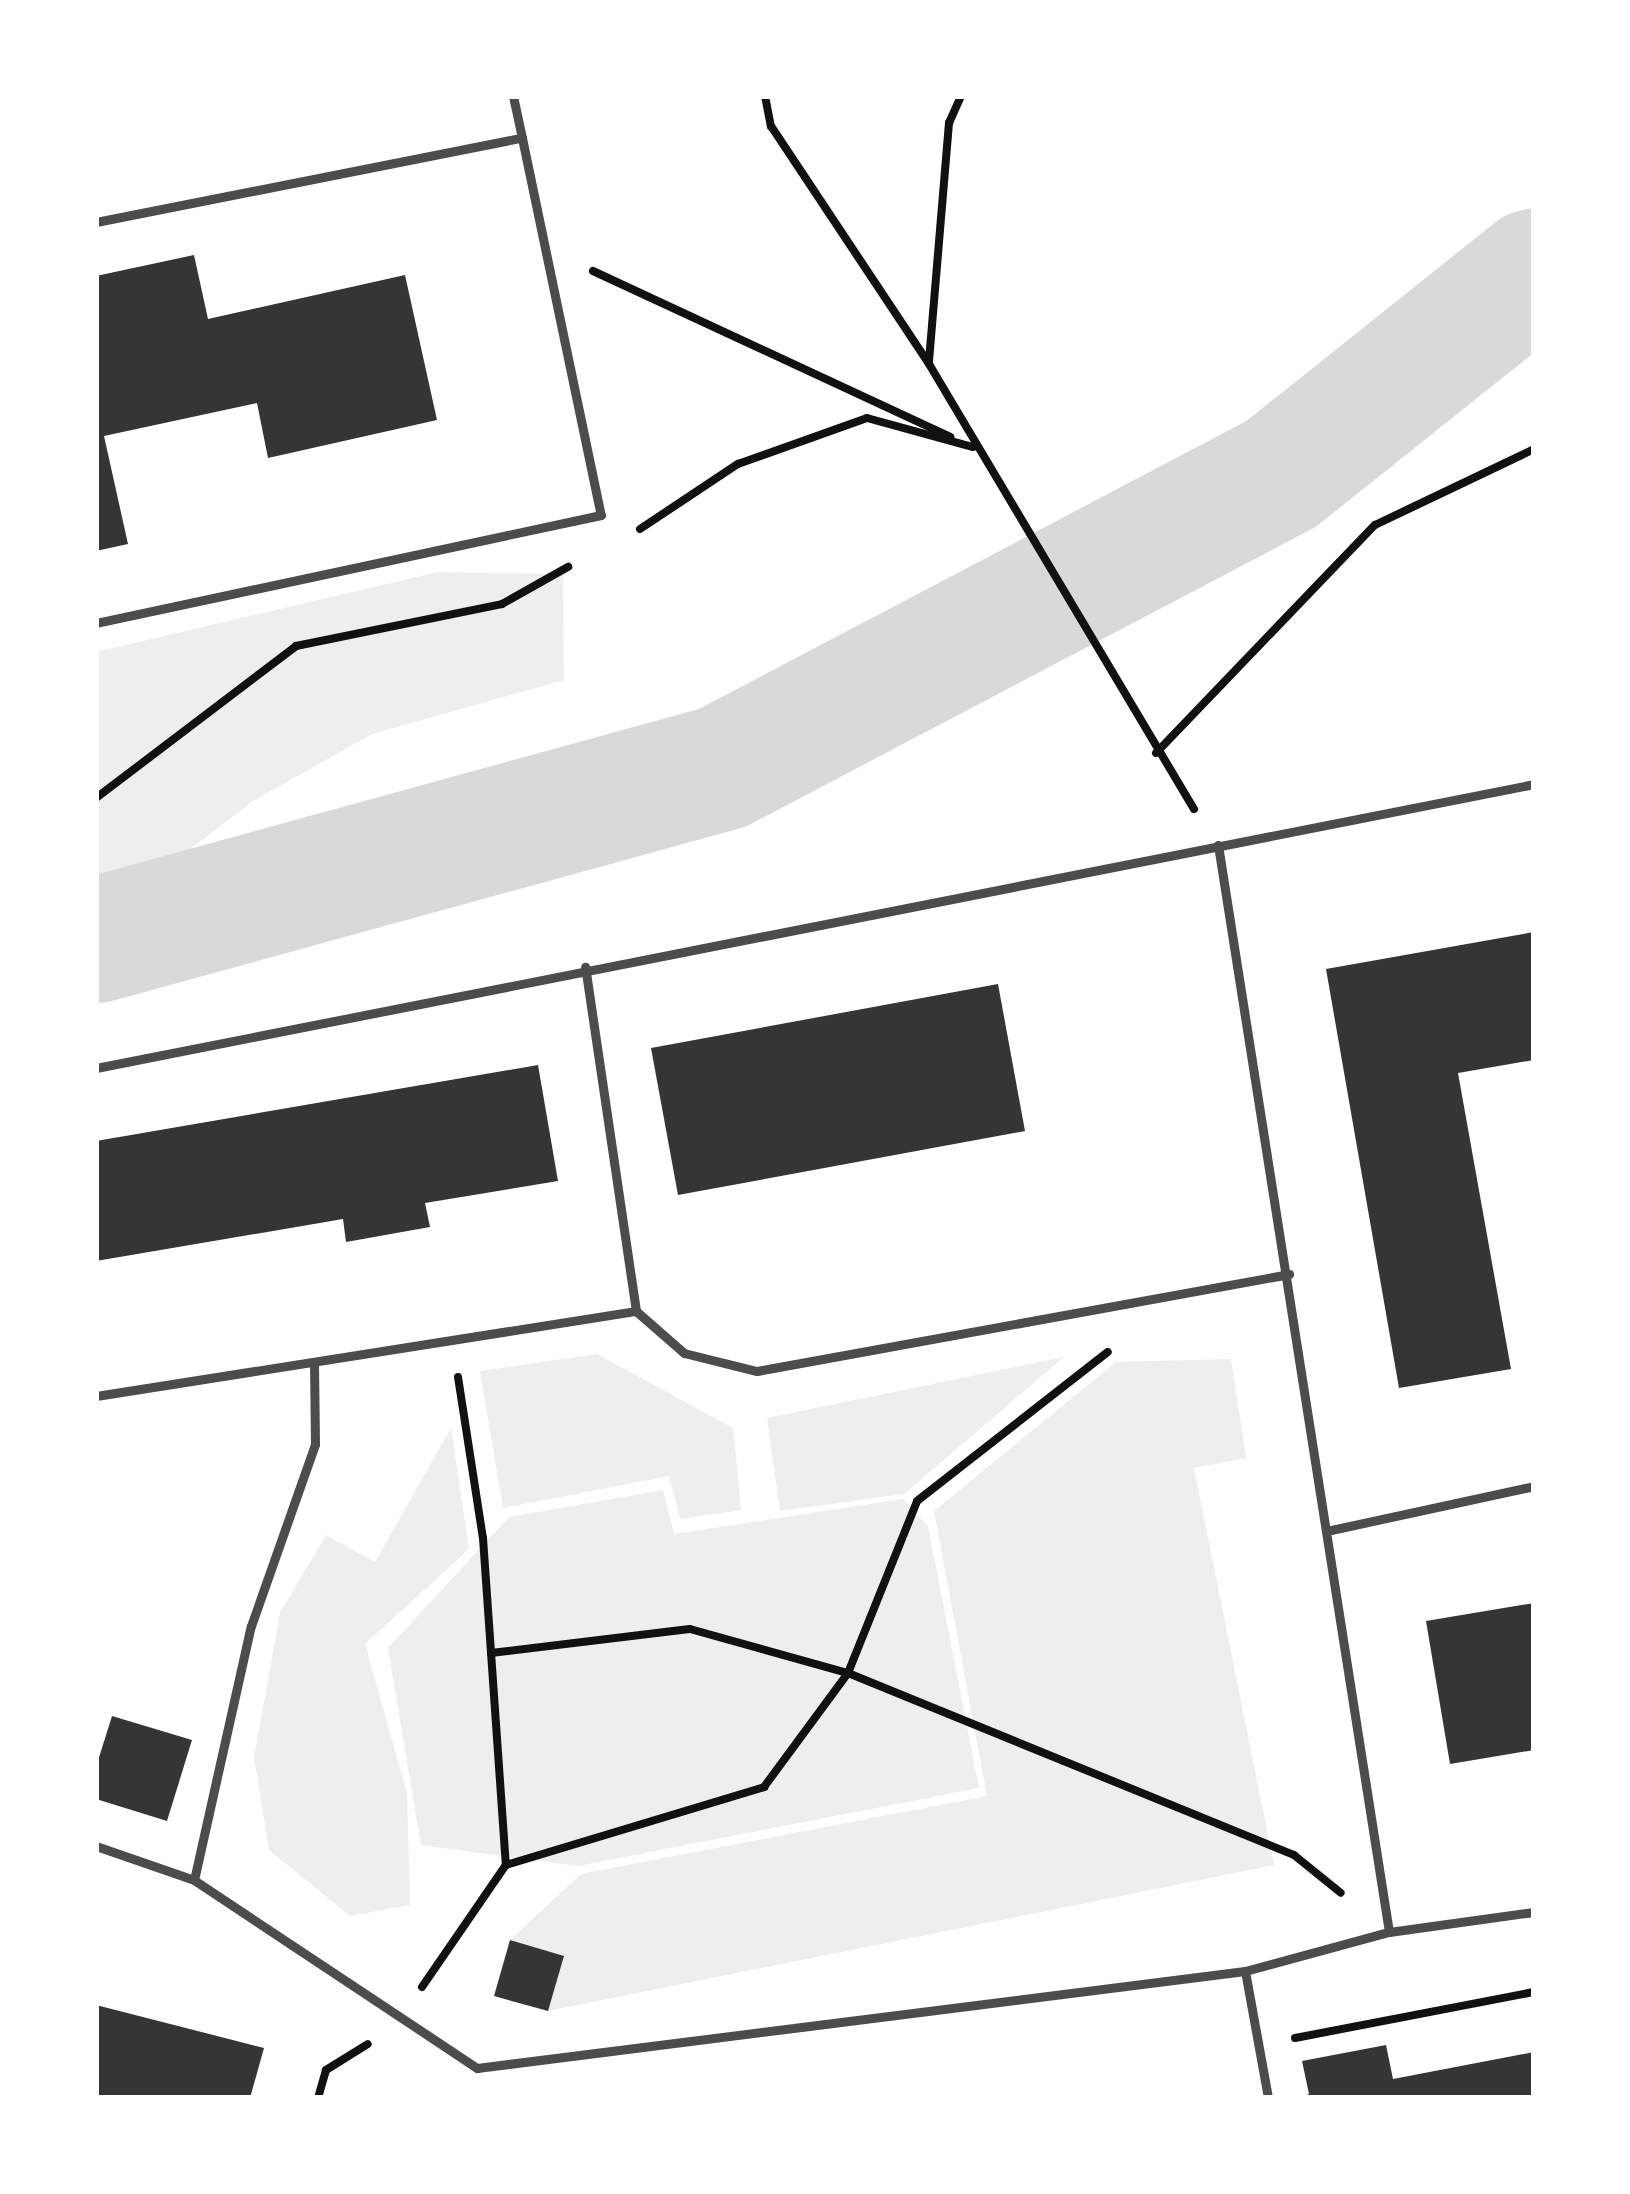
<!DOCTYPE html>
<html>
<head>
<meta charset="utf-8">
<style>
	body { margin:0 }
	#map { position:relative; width:1630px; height:2194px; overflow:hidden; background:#fff; font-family:"PT Serif",serif }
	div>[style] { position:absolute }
	.green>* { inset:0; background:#eee }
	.river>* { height:126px; margin:-63px; padding:0 63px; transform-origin:63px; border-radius:63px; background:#d9d9d9 }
	.building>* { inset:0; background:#353535 }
	.path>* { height:8px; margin:-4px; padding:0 4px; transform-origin:4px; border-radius:4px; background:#111 }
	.service>* { height:9px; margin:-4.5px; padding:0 4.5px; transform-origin:4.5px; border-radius:4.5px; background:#4c4c4c }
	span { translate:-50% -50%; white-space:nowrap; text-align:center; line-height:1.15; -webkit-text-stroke:9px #fff; paint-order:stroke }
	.frame { position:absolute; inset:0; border:99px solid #fff; pointer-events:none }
</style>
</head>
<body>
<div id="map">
	<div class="green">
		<div style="clip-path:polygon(438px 572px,563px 574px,564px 680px,372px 734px,253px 801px,146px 883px,96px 898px,96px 652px)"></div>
		<div style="clip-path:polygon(597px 1354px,733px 1428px,741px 1510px,680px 1519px,669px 1476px,503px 1508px,480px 1371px)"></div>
		<div style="clip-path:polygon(1064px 1357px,904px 1494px,780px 1511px,767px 1418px)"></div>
		<div style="clip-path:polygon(1231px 1359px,1246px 1458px,1194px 1468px,1274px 1865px,548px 2011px,563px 1956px,510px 1940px,581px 1874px,987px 1796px,934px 1511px,1116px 1362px)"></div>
		<div style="clip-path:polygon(451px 1428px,469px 1549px,365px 1644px,407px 1793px,410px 1905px,350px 1916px,269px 1850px,254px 1757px,280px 1613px,326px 1535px,375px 1562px)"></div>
		<div style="clip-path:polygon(663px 1490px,674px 1534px,903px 1499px,928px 1526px,979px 1788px,578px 1866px,421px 1845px,388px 1648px,509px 1517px)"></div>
	</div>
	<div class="river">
		<div style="left:96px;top:940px;width:649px;rotate:-15.36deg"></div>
		<div style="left:722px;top:768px;width:632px;rotate:-27.74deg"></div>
		<div style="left:1281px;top:474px;width:324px;rotate:-38.6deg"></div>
	</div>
	<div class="building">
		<div style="clip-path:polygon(194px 255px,208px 319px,405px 275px,437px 420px,268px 458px,257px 403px,104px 436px,128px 544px,96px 551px,96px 276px)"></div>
		<div style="clip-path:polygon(1534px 932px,1534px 1060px,1458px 1073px,1511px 1369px,1399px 1388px,1326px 969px)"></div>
		<div style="clip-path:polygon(998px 984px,1025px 1131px,678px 1195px,651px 1048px)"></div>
		<div style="clip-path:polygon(538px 1065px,558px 1181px,425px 1203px,430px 1227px,346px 1242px,343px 1219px,96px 1261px,96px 1141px)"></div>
		<div style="clip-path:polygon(1534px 1603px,1534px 1750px,1450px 1764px,1426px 1621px)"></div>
		<div style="clip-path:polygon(112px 1716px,192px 1740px,167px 1821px,96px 1799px,96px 1767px)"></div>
		<div style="clip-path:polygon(510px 1940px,564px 1956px,548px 2011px,494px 1996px)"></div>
		<div style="clip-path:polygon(96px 2005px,264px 2048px,250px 2098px,96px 2098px)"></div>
		<div style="clip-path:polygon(1386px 2045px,1393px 2079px,1534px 2052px,1534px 2098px,1301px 2098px,1309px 2094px,1302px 2061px)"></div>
	</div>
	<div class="path">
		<div style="left:765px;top:96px;width:31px;rotate:79deg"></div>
		<div style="left:771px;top:126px;width:286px;rotate:56.4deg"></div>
		<div style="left:929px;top:364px;width:518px;rotate:59.23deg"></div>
		<div style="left:593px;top:271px;width:394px;rotate:24.9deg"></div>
		<div style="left:929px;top:361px;width:239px;rotate:-85.2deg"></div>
		<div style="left:949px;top:123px;width:30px;rotate:-66deg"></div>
		<div style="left:640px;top:529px;width:118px;rotate:-33.6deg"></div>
		<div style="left:738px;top:464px;width:137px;rotate:-19.6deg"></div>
		<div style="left:867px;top:418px;width:110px;rotate:15.3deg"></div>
		<div style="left:1156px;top:753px;width:316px;rotate:-46.2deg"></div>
		<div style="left:1375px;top:525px;width:176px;rotate:-25.5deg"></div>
		<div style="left:96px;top:798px;width:251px;rotate:-37.2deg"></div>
		<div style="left:296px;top:646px;width:210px;rotate:-11.5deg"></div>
		<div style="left:502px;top:604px;width:76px;rotate:-29.3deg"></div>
		<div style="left:458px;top:1377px;width:163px;rotate:81.2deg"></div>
		<div style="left:483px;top:1538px;width:328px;rotate:86deg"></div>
		<div style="left:491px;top:1653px;width:200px;rotate:-6.9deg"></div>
		<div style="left:690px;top:1629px;width:164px;rotate:15.6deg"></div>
		<div style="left:848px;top:1673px;width:482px;rotate:22.2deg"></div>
		<div style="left:1294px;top:1855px;width:60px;rotate:39deg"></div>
		<div style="left:422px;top:1987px;width:148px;rotate:-55.5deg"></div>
		<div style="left:506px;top:1865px;width:270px;rotate:-16.8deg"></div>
		<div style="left:764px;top:1787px;width:142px;rotate:-53.6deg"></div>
		<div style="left:848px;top:1673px;width:185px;rotate:-68.1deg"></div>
		<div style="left:917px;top:1501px;width:242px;rotate:-38deg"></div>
		<div style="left:1295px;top:2038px;width:243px;rotate:-10.9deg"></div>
		<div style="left:318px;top:2098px;width:29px;rotate:-74deg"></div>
		<div style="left:326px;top:2070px;width:49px;rotate:-31.8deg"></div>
	</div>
	<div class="service">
		<div style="left:513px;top:96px;width:43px;rotate:77.9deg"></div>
		<div style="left:96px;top:222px;width:434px;rotate:-11.2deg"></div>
		<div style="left:522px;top:138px;width:385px;rotate:78.2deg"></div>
		<div style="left:601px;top:515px;width:516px;rotate:167.93deg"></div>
		<div style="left:1218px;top:845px;width:1100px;rotate:81.06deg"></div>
		<div style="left:96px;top:1068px;width:1466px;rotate:-11.17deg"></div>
		<div style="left:636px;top:1311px;width:64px;rotate:41.2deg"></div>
		<div style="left:684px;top:1353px;width:75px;rotate:13.9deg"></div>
		<div style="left:757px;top:1371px;width:541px;rotate:-10.33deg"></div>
		<div style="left:96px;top:1396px;width:547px;rotate:-8.95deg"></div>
		<div style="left:636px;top:1311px;width:348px;rotate:-98.4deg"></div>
		<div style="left:1331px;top:1530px;width:208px;rotate:-12.2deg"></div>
		<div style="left:96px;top:1846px;width:104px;rotate:19.1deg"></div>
		<div style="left:194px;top:1880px;width:340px;rotate:33.6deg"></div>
		<div style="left:477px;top:2068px;width:774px;rotate:-7.2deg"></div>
		<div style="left:1245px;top:1971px;width:149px;rotate:-15.2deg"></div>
		<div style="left:1389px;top:1932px;width:146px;rotate:-7.9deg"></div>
		<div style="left:194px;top:1880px;width:260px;rotate:-77.4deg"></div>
		<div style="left:251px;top:1626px;width:193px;rotate:-70.6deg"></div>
		<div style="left:315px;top:1444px;width:81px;rotate:-90.7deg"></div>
		<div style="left:1245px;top:1971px;width:129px;rotate:79.7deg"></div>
	</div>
	<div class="frame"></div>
</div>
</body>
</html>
